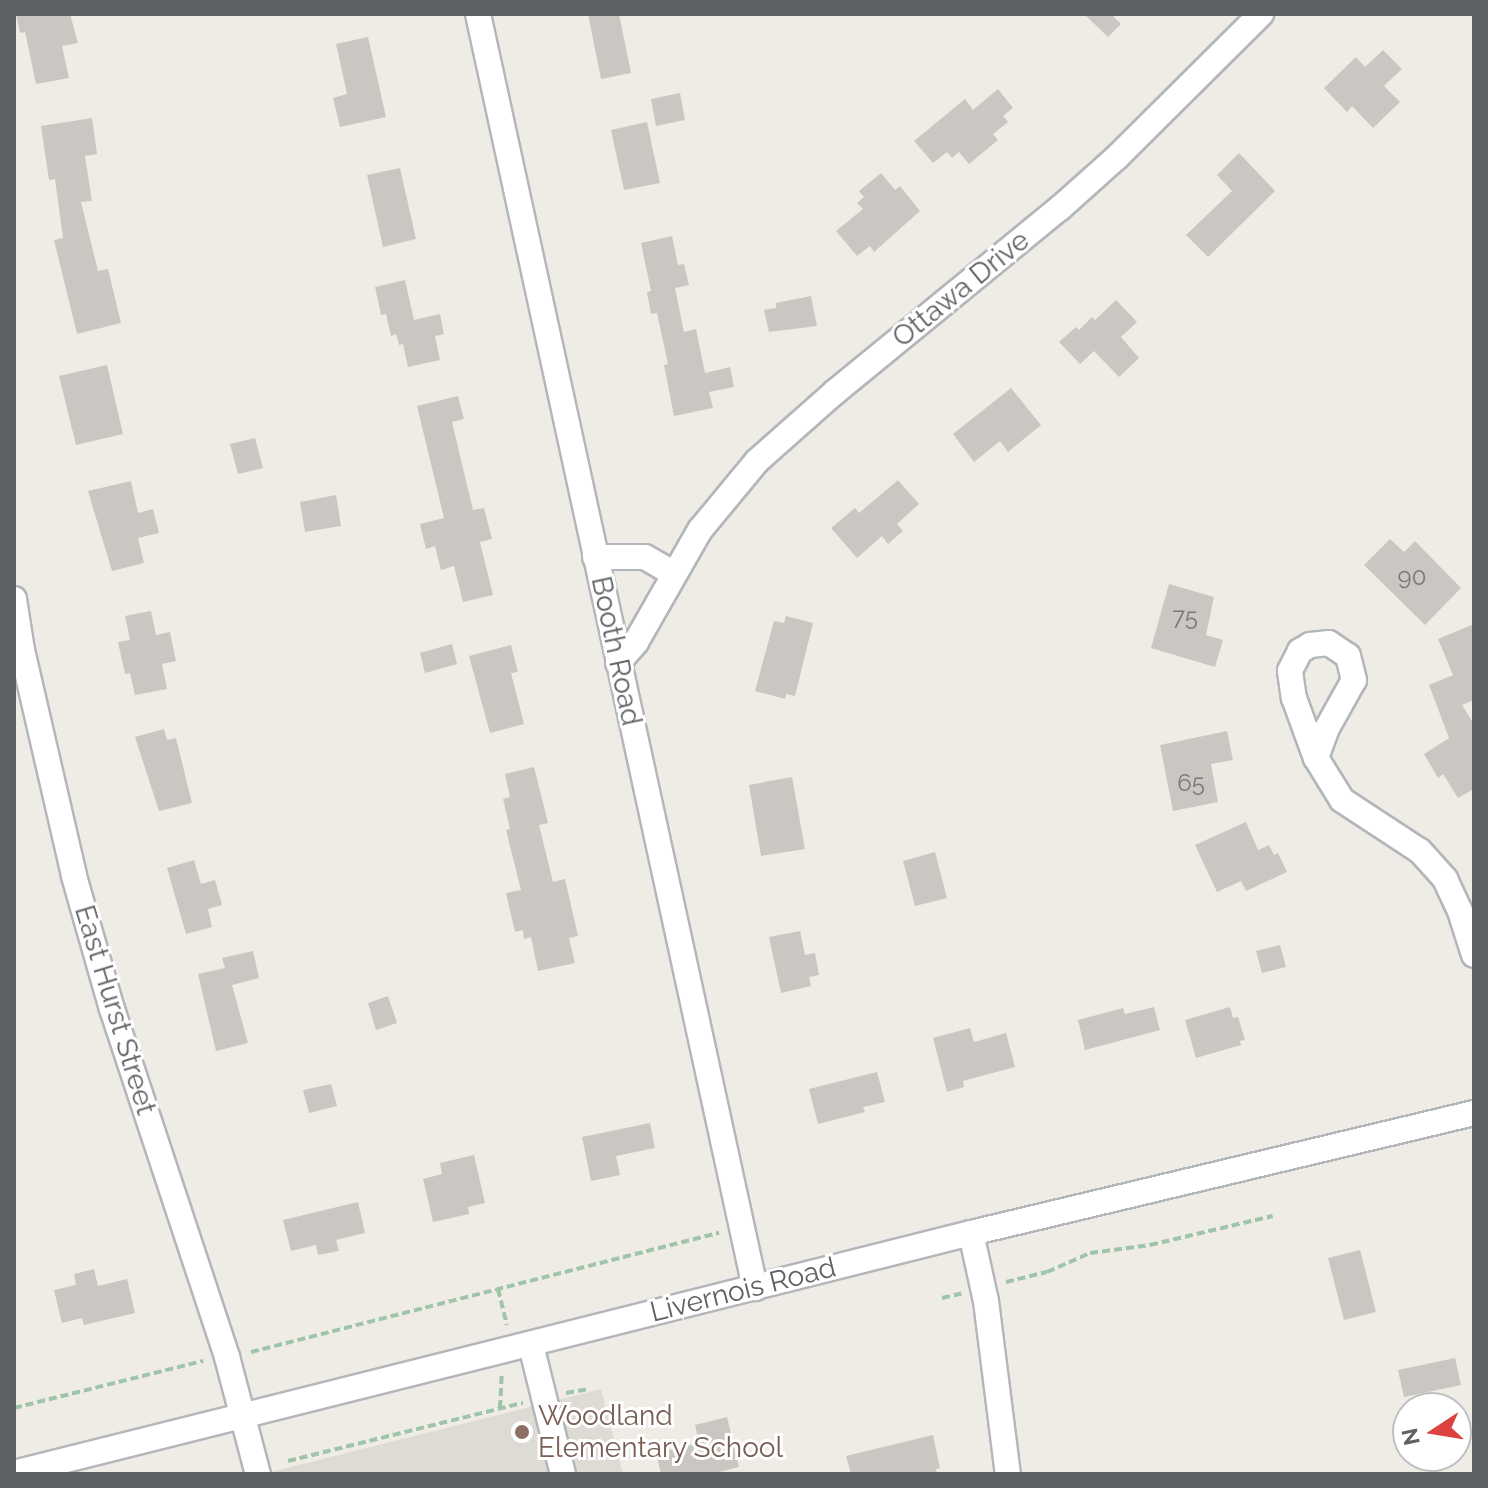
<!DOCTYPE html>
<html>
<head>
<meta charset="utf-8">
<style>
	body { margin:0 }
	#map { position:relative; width:1488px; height:1488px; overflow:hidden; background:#efece6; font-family:Raleway,sans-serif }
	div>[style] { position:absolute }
	.education>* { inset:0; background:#dedbd4 }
	.building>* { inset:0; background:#cac7c2 }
	.path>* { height:4px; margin-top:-2px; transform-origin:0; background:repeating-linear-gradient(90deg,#9ec5a7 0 8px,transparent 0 12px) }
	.roads { filter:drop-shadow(2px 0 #b3b6ba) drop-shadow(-2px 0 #b3b6ba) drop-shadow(0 2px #b3b6ba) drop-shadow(0 -2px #b3b6ba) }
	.minor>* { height:24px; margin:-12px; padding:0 12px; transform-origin:12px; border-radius:12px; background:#fff }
	.dots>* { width:22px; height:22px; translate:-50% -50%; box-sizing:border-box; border:4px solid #fff; border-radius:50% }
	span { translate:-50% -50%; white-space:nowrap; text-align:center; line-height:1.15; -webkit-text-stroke:6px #fff; paint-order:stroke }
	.number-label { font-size:24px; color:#797a7c }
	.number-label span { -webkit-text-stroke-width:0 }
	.street-label { font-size:28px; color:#5e6165 }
	.education-label { font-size:28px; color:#785e54 }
	.left { translate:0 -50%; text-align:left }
	.frame { position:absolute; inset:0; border:16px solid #5e6165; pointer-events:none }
	.north { position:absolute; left:1392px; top:1392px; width:80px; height:80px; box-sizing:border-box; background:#fff; border:2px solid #bfc0c1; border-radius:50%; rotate:258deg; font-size:22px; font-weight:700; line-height:32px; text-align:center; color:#5e6165 }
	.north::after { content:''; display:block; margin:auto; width:28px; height:36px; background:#dc423f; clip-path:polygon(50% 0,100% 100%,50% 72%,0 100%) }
</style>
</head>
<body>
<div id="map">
	<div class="education">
		<div style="clip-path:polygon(601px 1389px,623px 1474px,263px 1474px)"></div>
	</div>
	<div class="building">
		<div style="clip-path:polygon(16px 14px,70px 14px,78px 43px,62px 46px,69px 78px,36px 84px,25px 32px,20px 33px)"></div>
		<div style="clip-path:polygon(588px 14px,619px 14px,631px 73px,601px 79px)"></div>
		<div style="clip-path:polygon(1084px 14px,1111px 14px,1121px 24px,1108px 37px)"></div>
		<div style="clip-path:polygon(368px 37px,386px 117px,340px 127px,333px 98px,347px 94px,336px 44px)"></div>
		<div style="clip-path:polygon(1383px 50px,1402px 69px,1384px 86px,1400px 102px,1373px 128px,1352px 106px,1347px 112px,1324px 88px,1356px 57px,1365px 67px)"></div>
		<div style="clip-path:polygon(998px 89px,1013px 108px,1003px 116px,1008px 122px,993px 134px,998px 140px,969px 164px,959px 152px,952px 158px,947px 152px,933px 163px,914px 141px,965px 99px,973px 110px)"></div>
		<div style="clip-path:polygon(680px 93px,685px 120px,656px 126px,651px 99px)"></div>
		<div style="clip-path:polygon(92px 118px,97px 154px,85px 156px,92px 201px,81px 202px,98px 271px,108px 269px,121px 323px,77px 334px,54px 240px,63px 238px,55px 179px,49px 180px,41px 126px)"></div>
		<div style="clip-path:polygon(647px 122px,660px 183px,624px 190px,611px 130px)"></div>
		<div style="clip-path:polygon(1239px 153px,1275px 191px,1208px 257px,1186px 235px,1232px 191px,1217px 175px)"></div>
		<div style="clip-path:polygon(400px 168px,416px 239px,383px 247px,367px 175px)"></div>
		<div style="clip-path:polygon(881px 173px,895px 190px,900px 186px,920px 211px,874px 252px,870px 246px,857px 256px,836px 231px,863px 209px,857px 203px,864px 197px,859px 191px)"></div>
		<div style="clip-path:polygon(672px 236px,678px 265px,684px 264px,689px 285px,675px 288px,684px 332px,696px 329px,705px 373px,730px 367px,734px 387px,709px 392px,713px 408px,674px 416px,664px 365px,668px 364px,657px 313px,651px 314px,647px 292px,651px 291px,641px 243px)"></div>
		<div style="clip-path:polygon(405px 280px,414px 320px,440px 314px,444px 334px,435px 336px,440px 360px,408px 367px,403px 344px,399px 345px,396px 334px,391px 336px,386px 314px,381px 315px,375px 287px)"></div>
		<div style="clip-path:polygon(811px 296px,817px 326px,769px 332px,764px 310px,776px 308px,776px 303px)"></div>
		<div style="clip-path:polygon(1116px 300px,1137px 322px,1121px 337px,1139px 358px,1119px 377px,1094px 351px,1080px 364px,1059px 342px,1076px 327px,1079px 330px,1092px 317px,1095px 320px)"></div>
		<div style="clip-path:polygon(107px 365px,123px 434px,76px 445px,59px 376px)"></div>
		<div style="clip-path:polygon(1011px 388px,1041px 425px,1008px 452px,1000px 441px,974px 462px,953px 434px)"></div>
		<div style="clip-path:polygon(458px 396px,464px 419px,452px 422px,473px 510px,484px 508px,492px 539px,480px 542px,493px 595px,463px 602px,454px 566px,441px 570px,435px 546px,426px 549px,420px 524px,444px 518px,417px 406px)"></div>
		<div style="clip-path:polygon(255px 438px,263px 468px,238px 474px,230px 444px)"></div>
		<div style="clip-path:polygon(898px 480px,919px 504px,897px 524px,903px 531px,888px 544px,882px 536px,857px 558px,831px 528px,855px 508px,859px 513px)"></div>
		<div style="clip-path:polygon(131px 481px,138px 513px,153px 509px,159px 533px,138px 538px,144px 563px,112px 571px,88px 491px)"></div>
		<div style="clip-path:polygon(336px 495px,341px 526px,305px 532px,300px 502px)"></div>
		<div style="clip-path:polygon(1390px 539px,1404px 552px,1415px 541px,1461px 588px,1425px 625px,1364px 565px)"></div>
		<div style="clip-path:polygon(1169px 584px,1214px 597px,1206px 635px,1223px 640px,1215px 667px,1151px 648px)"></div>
		<div style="clip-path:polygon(151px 611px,156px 635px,170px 632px,176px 661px,162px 664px,167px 689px,135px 695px,130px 673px,125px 674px,118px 642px,130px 640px,125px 616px)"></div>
		<div style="clip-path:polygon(786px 616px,813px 623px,795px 696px,786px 694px,785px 699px,755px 691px,774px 621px,784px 623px)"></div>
		<div style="clip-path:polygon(1474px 624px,1474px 700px,1462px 705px,1474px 724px,1474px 789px,1458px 798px,1443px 774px,1438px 778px,1424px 754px,1449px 738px,1429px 685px,1453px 675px,1438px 639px)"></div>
		<div style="clip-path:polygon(452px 644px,457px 664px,425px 673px,420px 653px)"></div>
		<div style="clip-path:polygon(511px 645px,518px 672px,511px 673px,524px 724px,490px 733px,469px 656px)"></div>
		<div style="clip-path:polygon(164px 729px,167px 740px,176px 738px,192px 803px,159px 811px,135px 737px)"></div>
		<div style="clip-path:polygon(1227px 731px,1233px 760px,1211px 764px,1218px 802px,1173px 811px,1160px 745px)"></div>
		<div style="clip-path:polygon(534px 767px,548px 823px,539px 825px,553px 882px,565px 879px,578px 936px,569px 938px,575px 963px,538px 971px,531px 937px,524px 939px,523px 930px,515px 932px,506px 893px,521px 890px,506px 830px,510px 829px,503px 799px,510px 797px,505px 774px)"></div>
		<div style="clip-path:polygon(792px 777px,805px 849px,761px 856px,749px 785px)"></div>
		<div style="clip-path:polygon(1246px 822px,1258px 850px,1269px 845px,1274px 855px,1278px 853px,1287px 872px,1246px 891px,1241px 881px,1217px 892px,1195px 845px)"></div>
		<div style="clip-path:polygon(935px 852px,947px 898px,915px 906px,903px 861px)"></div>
		<div style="clip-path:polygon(194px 860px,201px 884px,215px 880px,222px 905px,208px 909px,212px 927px,186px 934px,167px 868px)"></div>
		<div style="clip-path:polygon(800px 931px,805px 955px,815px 953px,819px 975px,809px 977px,811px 986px,781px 993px,769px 937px)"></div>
		<div style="clip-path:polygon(1280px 945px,1286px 967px,1262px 973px,1256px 951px)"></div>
		<div style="clip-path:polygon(253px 951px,259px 978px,232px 985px,248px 1043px,216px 1051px,198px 974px,225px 968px,222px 958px)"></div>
		<div style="clip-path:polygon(388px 996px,397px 1023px,376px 1030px,368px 1003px)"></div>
		<div style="clip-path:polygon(1154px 1007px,1160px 1030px,1085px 1050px,1078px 1020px,1123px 1008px,1125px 1014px)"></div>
		<div style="clip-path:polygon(1230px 1007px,1233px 1018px,1238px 1017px,1245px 1040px,1240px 1041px,1241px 1045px,1196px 1058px,1185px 1020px)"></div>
		<div style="clip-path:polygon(970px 1028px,974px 1042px,1006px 1033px,1015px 1067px,963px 1081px,964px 1087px,947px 1092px,933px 1038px)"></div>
		<div style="clip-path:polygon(877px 1072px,885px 1102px,863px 1107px,865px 1112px,818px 1124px,809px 1089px)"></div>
		<div style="clip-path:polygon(331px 1084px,337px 1106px,309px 1113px,303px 1090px)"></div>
		<div style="clip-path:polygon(650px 1123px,655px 1148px,616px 1156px,620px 1175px,591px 1181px,582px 1137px)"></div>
		<div style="clip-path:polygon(474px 1155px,485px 1203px,468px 1207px,469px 1214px,433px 1222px,423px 1179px,442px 1174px,440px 1163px)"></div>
		<div style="clip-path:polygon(358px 1202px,365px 1233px,336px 1240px,339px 1251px,318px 1255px,316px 1245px,291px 1251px,283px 1220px)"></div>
		<div style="clip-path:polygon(1360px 1250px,1376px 1312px,1344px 1320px,1328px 1258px)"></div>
		<div style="clip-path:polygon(94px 1269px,98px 1286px,127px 1279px,135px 1313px,84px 1325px,82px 1318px,62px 1323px,54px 1290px,76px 1285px,74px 1274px)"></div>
		<div style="clip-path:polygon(1455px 1358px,1461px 1385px,1404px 1397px,1398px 1370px)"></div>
		<div style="clip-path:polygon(727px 1417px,739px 1467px,711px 1474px,661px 1474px,656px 1453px,699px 1443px,695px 1425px)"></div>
		<div style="clip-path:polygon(933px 1435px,940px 1468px,936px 1469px,937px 1474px,851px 1474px,846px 1456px)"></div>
	</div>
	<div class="path">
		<div style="left:1006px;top:1282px;width:42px;rotate:-13.7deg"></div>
		<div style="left:1047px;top:1272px;width:47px;rotate:-23.8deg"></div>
		<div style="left:1090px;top:1253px;width:61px;rotate:-7.6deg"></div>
		<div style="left:1150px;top:1245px;width:126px;rotate:-13.3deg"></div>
		<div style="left:498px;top:1289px;width:37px;rotate:76deg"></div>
		<div style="left:942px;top:1298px;width:22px;rotate:-13deg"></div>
		<div style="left:251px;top:1352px;width:483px;rotate:-14.3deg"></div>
		<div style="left:566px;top:1393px;width:22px;rotate:-10deg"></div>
		<div style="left:14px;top:1408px;width:195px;rotate:-14deg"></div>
		<div style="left:500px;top:1408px;width:34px;rotate:-87deg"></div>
		<div style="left:288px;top:1461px;width:242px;rotate:-13.9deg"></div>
	</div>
	<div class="roads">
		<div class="minor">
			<div style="left:478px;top:14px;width:1304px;rotate:77.73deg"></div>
			<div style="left:595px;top:557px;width:50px"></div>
			<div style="left:645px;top:557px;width:32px;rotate:30deg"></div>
			<div style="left:14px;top:599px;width:52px;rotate:81.1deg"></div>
			<div style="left:22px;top:650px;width:232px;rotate:77deg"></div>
			<div style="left:74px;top:876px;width:138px;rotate:74.1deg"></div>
			<div style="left:112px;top:1009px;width:367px;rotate:71.7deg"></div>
			<div style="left:227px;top:1357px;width:121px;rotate:75.2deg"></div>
			<div style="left:618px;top:663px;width:28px;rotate:-49deg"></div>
			<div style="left:636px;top:642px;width:129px;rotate:-60.3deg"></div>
			<div style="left:700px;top:530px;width:89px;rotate:-50.4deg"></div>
			<div style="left:757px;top:461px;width:104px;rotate:-41.5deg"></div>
			<div style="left:835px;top:392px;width:291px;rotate:-39.3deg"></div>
			<div style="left:1060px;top:208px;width:76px;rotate:-41.8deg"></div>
			<div style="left:1117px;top:157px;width:203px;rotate:-44.8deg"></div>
			<div style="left:1316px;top:758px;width:30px;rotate:-70deg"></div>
			<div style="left:1326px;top:730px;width:57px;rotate:-60.8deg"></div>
			<div style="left:1354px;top:680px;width:25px;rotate:-104deg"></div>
			<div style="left:1348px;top:656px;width:23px;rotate:-146deg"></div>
			<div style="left:1329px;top:643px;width:19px;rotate:174deg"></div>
			<div style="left:1310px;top:645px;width:12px;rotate:149deg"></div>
			<div style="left:1300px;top:651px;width:22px;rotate:117deg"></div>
			<div style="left:1290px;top:671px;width:27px;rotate:82deg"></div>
			<div style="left:1294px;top:698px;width:64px;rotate:69.9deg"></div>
			<div style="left:1316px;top:758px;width:49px;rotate:58.2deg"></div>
			<div style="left:1342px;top:800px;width:93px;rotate:33.2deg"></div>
			<div style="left:1420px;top:851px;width:38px;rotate:48deg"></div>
			<div style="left:1445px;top:879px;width:35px;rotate:65deg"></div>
			<div style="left:1460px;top:911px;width:46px;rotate:72.3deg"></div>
			<div style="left:971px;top:1233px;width:70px;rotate:77.6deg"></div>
			<div style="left:986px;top:1301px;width:174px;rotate:82.8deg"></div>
			<div style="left:531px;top:1345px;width:133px;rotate:76.1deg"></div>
			<div style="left:14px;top:1473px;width:987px;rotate:-14.08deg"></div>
			<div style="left:971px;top:1233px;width:517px;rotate:-13.42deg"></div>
		</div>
	</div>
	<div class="dots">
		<div style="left:522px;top:1432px;background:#8d6e63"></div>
	</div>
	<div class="number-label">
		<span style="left:1412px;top:577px">90</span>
		<span style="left:1185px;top:617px">75</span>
		<span style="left:1191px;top:783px">65</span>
	</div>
	<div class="street-label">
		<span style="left:961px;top:289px;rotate:-39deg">Ottawa Drive</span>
		<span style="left:616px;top:651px;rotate:78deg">Booth Road</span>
		<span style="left:115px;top:1010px;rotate:73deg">East Hurst Street</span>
		<span style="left:743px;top:1290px;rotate:-14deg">Livernois Road</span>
	</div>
	<div class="education-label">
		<span class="left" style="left:538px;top:1432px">Woodland<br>Elementary School</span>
	</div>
	<div class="frame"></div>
	<div class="north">N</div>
</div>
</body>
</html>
